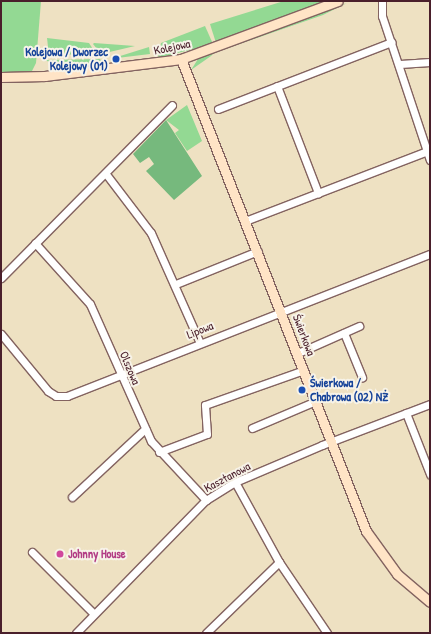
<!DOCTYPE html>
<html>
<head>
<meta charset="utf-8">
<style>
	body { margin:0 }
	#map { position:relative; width:431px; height:634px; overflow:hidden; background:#eee1c2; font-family:"Patrick Hand",sans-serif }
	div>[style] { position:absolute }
	.green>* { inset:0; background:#93d993 }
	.forest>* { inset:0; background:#76b97d }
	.roads { filter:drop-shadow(1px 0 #836360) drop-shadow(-1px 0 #836360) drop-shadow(0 1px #836360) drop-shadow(0 -1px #836360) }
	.street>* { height:7px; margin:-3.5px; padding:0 3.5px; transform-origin:3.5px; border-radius:3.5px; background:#fff }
	.secondary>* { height:9px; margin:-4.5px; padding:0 4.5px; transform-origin:4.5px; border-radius:4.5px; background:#ffe4c6 }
	.dots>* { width:11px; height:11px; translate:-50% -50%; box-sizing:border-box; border:2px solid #f7f3e8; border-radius:50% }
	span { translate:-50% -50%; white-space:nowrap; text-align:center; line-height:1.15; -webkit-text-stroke:4px #f7f3e8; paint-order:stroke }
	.street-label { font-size:12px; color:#4a1f2b }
	.transit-label { font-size:12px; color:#164399; font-weight:700 }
	.right { translate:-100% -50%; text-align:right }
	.left { translate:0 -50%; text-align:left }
	.hotel-label { font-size:12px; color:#b23c85; font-weight:700 }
	.frame { position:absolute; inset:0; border:2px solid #4a1f2b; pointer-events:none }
</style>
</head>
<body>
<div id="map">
	<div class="green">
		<div style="clip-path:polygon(1px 1px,41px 1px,36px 63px,31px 73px,1px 73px)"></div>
		<div style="clip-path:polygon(284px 1px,329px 1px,216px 43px,210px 24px)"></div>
		<div style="clip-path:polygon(347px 3px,323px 15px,219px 51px,322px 13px)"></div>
		<div style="clip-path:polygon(205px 26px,213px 44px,158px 58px,161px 43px)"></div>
		<div style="clip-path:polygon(47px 38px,89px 43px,96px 54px,49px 55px)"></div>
		<div style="clip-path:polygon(93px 44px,94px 43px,135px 46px,101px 54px)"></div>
		<div style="clip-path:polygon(149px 47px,150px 54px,117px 58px,117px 57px)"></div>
		<div style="clip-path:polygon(214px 53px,211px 56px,191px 70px,198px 59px)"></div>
		<div style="clip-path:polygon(100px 59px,102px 62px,60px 67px,45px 60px)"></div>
		<div style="clip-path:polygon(187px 105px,202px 141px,187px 151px,175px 133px,179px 130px,166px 120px)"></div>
	</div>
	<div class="forest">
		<div style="clip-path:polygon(166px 120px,202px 176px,174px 200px,146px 171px,154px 164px,149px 157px,140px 163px,133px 154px)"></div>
	</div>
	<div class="roads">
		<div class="street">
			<div style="left:382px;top:1px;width:15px;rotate:90deg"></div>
			<div style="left:382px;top:16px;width:152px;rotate:71.6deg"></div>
			<div style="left:400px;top:64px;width:30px;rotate:-4deg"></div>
			<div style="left:277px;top:86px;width:115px;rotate:69deg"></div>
			<div style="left:218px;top:109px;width:186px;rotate:-21.1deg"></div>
			<div style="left:106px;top:174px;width:74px;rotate:52.7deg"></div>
			<div style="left:151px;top:233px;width:120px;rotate:66deg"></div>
			<div style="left:245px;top:221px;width:195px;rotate:-21deg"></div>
			<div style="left:35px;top:243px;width:82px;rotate:48deg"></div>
			<div style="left:90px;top:304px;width:150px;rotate:66deg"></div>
			<div style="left:151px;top:441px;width:81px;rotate:47deg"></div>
			<div style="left:1px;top:278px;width:243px;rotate:-45.3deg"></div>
			<div style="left:176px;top:284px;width:88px;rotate:-21.9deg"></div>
			<div style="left:344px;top:333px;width:48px;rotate:67.8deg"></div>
			<div style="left:1px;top:334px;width:74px;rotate:50.5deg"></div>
			<div style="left:48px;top:391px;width:9px;rotate:32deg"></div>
			<div style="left:56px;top:396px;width:11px"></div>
			<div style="left:67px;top:396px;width:390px;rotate:-21.4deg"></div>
			<div style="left:298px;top:353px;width:67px;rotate:-23.9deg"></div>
			<div style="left:406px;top:413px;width:66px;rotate:68.5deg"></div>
			<div style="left:252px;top:428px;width:69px;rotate:-22.9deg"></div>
			<div style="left:159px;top:452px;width:51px;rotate:-20.6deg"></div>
			<div style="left:207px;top:434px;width:29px;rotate:-94deg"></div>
			<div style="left:205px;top:405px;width:105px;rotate:-19.5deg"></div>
			<div style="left:235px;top:482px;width:91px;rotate:61.2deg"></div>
			<div style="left:279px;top:562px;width:86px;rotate:55.9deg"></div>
			<div style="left:72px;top:497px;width:100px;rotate:-43deg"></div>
			<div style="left:32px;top:552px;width:86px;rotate:45deg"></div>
			<div style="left:76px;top:633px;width:186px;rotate:-45.7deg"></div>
			<div style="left:206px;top:500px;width:34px;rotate:-32deg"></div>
			<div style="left:235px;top:482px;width:95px;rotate:-23deg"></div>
			<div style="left:322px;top:445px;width:116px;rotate:-20.8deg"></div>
			<div style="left:206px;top:633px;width:102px;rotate:-44.2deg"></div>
		</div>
		<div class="secondary">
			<div style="left:181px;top:59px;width:507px;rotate:68.6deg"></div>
			<div style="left:366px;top:531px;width:53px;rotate:54.2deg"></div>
			<div style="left:397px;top:574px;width:43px;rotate:40.3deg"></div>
			<div style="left:1px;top:77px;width:44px;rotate:-1.3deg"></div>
			<div style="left:45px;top:76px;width:137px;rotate:-7.1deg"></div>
			<div style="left:181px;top:59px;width:167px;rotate:-20.3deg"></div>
		</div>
	</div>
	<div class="dots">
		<div style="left:116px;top:59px;background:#1a4fb4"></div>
		<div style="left:302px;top:390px;background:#1a4fb4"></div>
		<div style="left:60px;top:554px;background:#d1479c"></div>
	</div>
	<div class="street-label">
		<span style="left:172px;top:47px;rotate:-12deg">Kolejowa</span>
		<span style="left:200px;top:330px;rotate:-22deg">Lipowa</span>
		<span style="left:304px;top:335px;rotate:69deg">Świerkowa</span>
		<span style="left:130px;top:368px;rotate:67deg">Olszowa</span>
		<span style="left:227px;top:477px;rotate:-28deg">Kasztanowa</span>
	</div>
	<div class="transit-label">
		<span class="right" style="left:108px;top:59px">Kolejowa / Dworzec<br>Kolejowy (01)</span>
		<span class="left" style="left:310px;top:390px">Świerkowa /<br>Chabrowa (02) NŻ</span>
	</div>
	<div class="hotel-label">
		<span class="left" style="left:68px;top:554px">Johnny House</span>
	</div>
	<div class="frame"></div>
</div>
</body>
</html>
